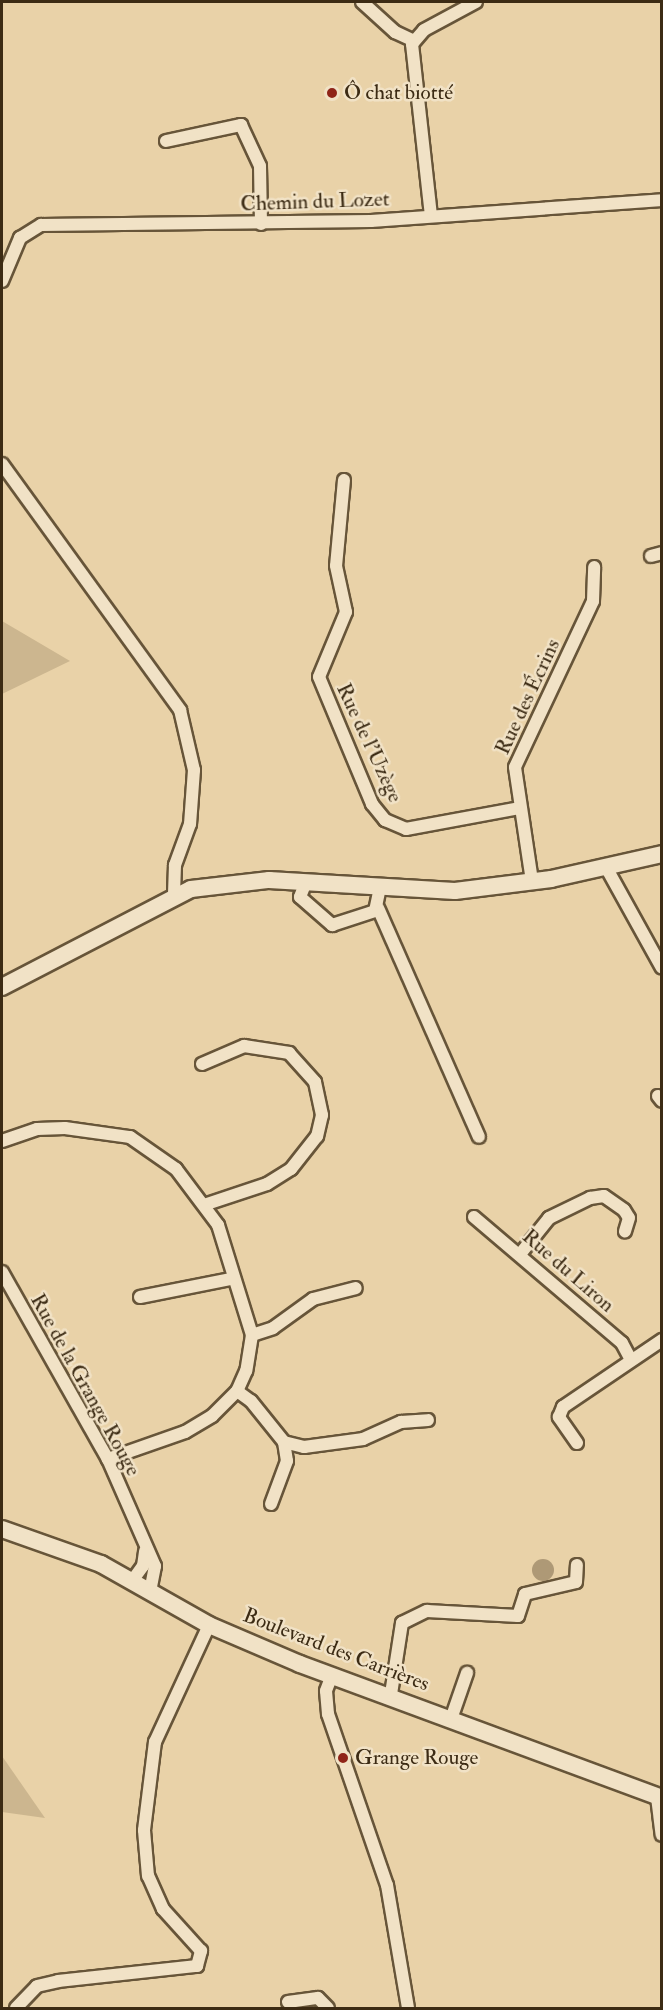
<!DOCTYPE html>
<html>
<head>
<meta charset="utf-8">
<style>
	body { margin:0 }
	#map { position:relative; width:663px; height:2010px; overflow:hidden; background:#e9d2a8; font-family:"IM FELL Double Pica",serif }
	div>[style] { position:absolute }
	.green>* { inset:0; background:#ccb68f }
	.water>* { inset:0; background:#ae9976 }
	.round { border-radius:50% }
	.roads { filter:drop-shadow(2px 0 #675539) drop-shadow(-2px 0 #675539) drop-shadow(0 2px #675539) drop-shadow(0 -2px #675539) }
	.street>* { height:12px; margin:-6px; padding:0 6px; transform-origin:6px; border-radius:6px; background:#f1e2c6 }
	.secondary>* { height:16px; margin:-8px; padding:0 8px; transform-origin:8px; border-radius:8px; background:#f1e2c6 }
	.dots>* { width:16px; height:16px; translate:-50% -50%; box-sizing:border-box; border:3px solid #f1e2c6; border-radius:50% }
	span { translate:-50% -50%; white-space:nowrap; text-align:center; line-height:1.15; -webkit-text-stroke:5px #f1e2c6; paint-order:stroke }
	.poi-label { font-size:21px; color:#3c2b14 }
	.left { translate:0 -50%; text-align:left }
	.street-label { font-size:21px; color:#3c2b14 }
	.frame { position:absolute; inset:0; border:3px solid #3c2b14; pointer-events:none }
</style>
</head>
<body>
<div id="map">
	<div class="green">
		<div style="clip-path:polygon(2px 621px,70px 661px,2px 694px)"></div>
		<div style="clip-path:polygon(2px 1756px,45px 1818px,2px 1812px)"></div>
	</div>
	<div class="water">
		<div class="round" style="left:532px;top:1559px;width:22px;height:22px"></div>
	</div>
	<div class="roads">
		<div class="street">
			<div style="left:362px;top:2px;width:45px;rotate:42.3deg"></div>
			<div style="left:395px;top:32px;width:21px;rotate:25deg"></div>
			<div style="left:166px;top:141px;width:77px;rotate:-12deg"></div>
			<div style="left:241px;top:125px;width:45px;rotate:65.1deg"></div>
			<div style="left:260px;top:166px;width:58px;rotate:89deg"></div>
			<div style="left:431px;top:216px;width:173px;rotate:-96.3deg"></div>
			<div style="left:412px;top:44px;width:18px;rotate:-49deg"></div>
			<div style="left:424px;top:30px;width:59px;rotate:-28.3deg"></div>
			<div style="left:2px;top:281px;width:47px;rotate:-67.3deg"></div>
			<div style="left:20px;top:238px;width:25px;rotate:-32deg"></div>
			<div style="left:41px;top:225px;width:330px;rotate:-0.7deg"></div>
			<div style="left:371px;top:221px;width:292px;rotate:-4.1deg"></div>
			<div style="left:2px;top:464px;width:304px;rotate:54.1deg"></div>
			<div style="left:180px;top:710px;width:62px;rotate:76.9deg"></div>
			<div style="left:194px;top:770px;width:54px;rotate:94.2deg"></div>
			<div style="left:190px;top:824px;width:44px;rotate:110.1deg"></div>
			<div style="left:175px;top:865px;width:33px;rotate:92deg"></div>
			<div style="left:344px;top:480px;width:86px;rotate:95.3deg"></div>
			<div style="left:336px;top:566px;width:47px;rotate:77.7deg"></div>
			<div style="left:346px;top:612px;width:70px;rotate:112.6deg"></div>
			<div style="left:319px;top:677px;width:138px;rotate:67.3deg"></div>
			<div style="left:372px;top:804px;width:21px;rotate:51deg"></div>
			<div style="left:385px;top:820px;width:23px;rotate:23deg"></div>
			<div style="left:406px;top:829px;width:115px;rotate:-10.5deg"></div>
			<div style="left:651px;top:556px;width:11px;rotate:-15deg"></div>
			<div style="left:606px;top:867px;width:115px;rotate:61deg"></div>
			<div style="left:532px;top:881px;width:115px;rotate:-98.5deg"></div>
			<div style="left:515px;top:767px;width:183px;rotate:-64.8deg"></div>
			<div style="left:593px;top:601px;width:34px;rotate:-88deg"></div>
			<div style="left:306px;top:882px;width:16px;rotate:112deg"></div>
			<div style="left:300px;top:897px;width:43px;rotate:41.2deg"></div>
			<div style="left:332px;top:925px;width:45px;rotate:-18deg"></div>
			<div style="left:375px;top:911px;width:24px;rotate:-78deg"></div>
			<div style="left:378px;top:908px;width:250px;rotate:66.2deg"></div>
			<div style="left:202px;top:1064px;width:46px;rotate:-23.2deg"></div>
			<div style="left:244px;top:1046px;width:46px;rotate:8.8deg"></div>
			<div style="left:289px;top:1053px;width:39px;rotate:48deg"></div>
			<div style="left:315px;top:1082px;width:34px;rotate:78deg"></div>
			<div style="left:322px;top:1115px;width:22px;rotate:103deg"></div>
			<div style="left:317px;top:1136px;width:42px;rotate:128.2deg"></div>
			<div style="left:291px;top:1169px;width:28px;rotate:148deg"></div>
			<div style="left:267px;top:1184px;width:63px;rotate:161.6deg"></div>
			<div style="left:658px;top:1096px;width:6px;rotate:51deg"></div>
			<div style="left:2px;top:1141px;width:37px;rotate:-19deg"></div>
			<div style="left:37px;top:1129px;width:28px;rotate:-2deg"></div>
			<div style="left:65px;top:1128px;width:66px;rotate:7.9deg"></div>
			<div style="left:130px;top:1137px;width:56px;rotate:34.8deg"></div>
			<div style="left:176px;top:1169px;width:70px;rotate:53.1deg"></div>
			<div style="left:218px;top:1225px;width:115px;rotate:72.8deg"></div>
			<div style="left:252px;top:1335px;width:36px;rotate:99deg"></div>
			<div style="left:246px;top:1371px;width:22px;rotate:114deg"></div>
			<div style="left:237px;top:1391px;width:35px;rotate:135deg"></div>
			<div style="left:212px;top:1416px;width:31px;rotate:149deg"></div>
			<div style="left:185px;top:1432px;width:82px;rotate:160.7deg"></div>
			<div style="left:474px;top:1217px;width:194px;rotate:40.4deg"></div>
			<div style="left:622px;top:1343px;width:17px;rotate:62deg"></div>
			<div style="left:521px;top:1253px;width:45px;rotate:-51.3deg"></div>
			<div style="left:549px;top:1218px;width:46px;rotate:-26deg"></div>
			<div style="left:590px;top:1198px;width:14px;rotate:-8deg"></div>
			<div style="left:604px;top:1196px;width:24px;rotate:35deg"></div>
			<div style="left:624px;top:1210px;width:9px;rotate:58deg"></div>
			<div style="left:629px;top:1218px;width:14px;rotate:107deg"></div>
			<div style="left:2px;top:1272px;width:215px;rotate:60.5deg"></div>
			<div style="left:108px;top:1459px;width:117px;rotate:66.3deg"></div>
			<div style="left:155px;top:1566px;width:25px;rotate:101deg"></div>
			<div style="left:140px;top:1297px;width:93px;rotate:-11.2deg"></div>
			<div style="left:252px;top:1335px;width:22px;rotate:-18deg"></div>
			<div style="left:273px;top:1328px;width:49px;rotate:-35.9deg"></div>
			<div style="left:313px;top:1299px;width:44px;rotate:-14.3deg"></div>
			<div style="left:237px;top:1391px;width:17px;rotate:36deg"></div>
			<div style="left:251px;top:1401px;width:53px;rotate:51.2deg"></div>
			<div style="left:284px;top:1442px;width:21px;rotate:14deg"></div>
			<div style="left:304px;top:1447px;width:60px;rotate:-7.7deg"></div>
			<div style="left:363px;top:1439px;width:42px;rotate:-24.1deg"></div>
			<div style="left:401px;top:1422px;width:27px;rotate:-4deg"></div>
			<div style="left:577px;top:1443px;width:32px;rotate:-125deg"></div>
			<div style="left:559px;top:1417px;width:11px;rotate:-68deg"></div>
			<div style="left:563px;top:1407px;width:120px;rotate:-34.1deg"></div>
			<div style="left:271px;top:1504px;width:46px;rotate:-69.6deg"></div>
			<div style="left:287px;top:1461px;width:19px;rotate:-99deg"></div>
			<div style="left:132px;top:1581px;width:19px;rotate:-54deg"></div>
			<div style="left:143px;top:1566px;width:15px;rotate:-82deg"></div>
			<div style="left:332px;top:1675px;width:17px;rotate:111deg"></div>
			<div style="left:326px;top:1691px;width:23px;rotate:85deg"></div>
			<div style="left:328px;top:1714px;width:181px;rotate:71deg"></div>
			<div style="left:387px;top:1885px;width:125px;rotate:80.3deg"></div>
			<div style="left:391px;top:1694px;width:72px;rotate:-81.2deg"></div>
			<div style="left:402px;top:1623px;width:28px;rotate:-26deg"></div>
			<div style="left:427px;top:1611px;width:91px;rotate:3.1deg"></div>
			<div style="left:518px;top:1616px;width:23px;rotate:-72deg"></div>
			<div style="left:525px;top:1594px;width:52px;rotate:-13.2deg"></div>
			<div style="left:576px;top:1582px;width:17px;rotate:-87deg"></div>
			<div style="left:451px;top:1719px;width:49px;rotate:-70.8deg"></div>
			<div style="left:657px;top:1797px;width:38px;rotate:83deg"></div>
			<div style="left:288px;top:2002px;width:30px;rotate:-8deg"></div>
			<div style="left:318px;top:1998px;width:14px;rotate:45deg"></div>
			<div style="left:16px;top:2008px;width:30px;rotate:-46deg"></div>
			<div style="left:37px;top:1986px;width:22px;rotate:-13deg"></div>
			<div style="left:58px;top:1981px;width:140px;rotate:-6.2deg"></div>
			<div style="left:197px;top:1966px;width:16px;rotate:-75deg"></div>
			<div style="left:201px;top:1951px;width:57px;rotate:-132.1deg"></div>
			<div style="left:163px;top:1909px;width:36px;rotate:-114deg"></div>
			<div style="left:148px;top:1876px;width:46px;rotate:-95deg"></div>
			<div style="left:144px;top:1830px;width:89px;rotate:-82.9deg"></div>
			<div style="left:155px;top:1742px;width:129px;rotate:-65.2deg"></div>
		</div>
		<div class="secondary">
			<div style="left:2px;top:987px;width:213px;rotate:-27.4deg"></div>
			<div style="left:191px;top:889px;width:79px;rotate:-6.6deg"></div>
			<div style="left:269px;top:880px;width:186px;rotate:3.4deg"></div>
			<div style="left:455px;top:891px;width:97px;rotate:-7.1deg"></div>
			<div style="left:551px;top:879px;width:114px;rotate:-12.7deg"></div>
			<div style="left:2px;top:1529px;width:105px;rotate:19.5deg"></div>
			<div style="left:101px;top:1564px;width:124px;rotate:29.5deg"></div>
			<div style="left:209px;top:1625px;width:99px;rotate:23.2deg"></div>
			<div style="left:300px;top:1664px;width:386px;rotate:20.3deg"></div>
		</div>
	</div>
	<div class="dots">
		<div style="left:332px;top:93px;background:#8f2418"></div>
		<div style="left:343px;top:1758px;background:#8f2418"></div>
	</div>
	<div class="poi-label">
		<span class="left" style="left:344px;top:93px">Ô chat biotté</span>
		<span class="left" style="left:355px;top:1758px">Grange Rouge</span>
	</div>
	<div class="street-label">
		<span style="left:315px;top:202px;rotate:-2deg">Chemin du Lozet</span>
		<span style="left:528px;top:697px;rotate:-65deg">Rue des Écrins</span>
		<span style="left:369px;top:743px;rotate:65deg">Rue de l'Uzège</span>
		<span style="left:568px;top:1271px;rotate:41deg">Rue du Liron</span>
		<span style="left:85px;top:1385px;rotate:61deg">Rue de la Grange Rouge</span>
		<span style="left:336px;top:1650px;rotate:21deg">Boulevard des Carrières</span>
	</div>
	<div class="frame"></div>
</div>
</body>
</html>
